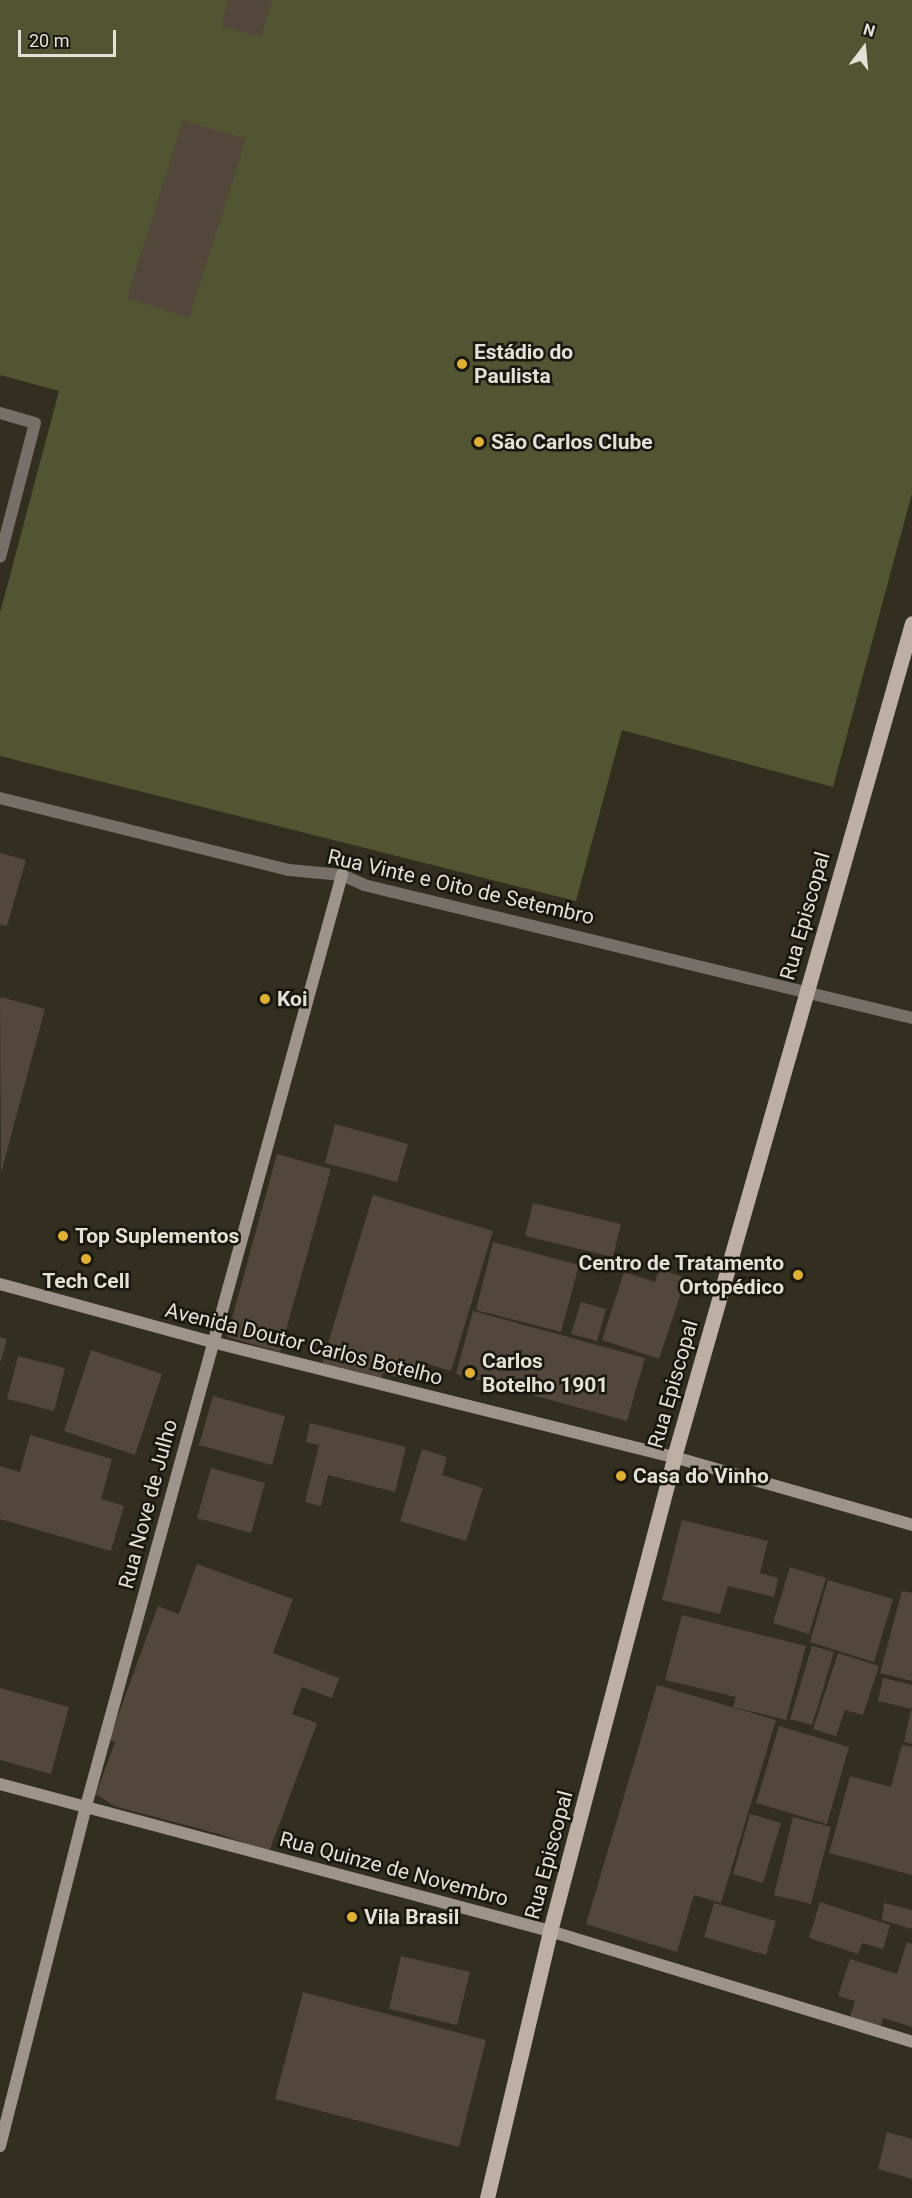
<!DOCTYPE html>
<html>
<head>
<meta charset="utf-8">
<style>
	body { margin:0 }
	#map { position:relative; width:912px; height:2198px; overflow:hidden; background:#322f20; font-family:Roboto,sans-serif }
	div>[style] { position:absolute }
	.green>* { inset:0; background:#515531 }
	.building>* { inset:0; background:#53463a }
	.street>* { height:12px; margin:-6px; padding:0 6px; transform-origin:6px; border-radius:6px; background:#766f6a }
	.secondary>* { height:12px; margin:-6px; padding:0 6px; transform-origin:6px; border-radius:6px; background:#9e948b }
	.primary>* { height:15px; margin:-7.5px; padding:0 7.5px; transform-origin:7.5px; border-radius:7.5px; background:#bdafa4 }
	.dots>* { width:16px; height:16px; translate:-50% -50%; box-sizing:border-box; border:3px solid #181710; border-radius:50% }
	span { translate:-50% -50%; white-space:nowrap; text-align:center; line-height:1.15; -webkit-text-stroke:5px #181710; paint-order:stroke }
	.poi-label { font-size:21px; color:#e2e0d7; font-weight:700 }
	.left { translate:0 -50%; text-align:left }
	.right { translate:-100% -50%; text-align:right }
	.street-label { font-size:21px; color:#e2e0d7 }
	.north { position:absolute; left:834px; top:18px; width:60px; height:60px; -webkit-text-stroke:4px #181710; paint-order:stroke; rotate:16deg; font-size:16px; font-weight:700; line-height:24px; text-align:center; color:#e2e0d7 }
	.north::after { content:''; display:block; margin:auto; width:21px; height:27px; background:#e2e0d7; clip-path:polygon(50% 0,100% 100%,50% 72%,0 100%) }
	.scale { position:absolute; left:18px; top:30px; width:98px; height:27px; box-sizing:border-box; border:3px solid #e2e0d7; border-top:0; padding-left:8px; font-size:18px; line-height:21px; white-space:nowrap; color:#e2e0d7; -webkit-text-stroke:4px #181710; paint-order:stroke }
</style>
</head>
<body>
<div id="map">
	<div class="green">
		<div style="clip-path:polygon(0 0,912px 0,912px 493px,833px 787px,622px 730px,576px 901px,0 756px,0 613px,59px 391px,0 375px)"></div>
	</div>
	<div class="building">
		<div style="clip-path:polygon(228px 0,272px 0,261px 37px,221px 26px)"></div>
		<div style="clip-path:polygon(183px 120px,246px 139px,189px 318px,127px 298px)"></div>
		<div style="clip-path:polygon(0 853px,26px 860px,7px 926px,0 924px)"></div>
		<div style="clip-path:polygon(1px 997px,45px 1009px,1px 1173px,0 1000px)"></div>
		<div style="clip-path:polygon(335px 1124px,408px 1144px,397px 1182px,325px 1163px)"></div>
		<div style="clip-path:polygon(277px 1154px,331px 1169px,280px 1352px,227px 1337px)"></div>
		<div style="clip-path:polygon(373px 1195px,493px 1231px,451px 1371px,417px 1361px,411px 1381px,383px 1373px,381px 1380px,322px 1363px)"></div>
		<div style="clip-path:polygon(533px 1203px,621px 1224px,613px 1257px,525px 1236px)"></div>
		<div style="clip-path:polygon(493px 1242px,579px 1265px,561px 1332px,476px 1310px)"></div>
		<div style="clip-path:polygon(659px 1269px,686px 1278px,659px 1359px,602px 1340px,624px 1272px,655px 1282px)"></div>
		<div style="clip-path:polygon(581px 1302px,606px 1309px,597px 1341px,571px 1334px)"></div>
		<div style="clip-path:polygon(473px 1311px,645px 1358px,627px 1421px,456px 1374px)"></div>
		<div style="clip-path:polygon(0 1337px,7px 1339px,1px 1361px,0 1361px)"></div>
		<div style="clip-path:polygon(91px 1350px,162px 1374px,135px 1455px,64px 1431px)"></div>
		<div style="clip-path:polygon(18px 1356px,65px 1368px,54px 1411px,7px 1399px)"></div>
		<div style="clip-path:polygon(213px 1396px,285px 1416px,272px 1465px,199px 1445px)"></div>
		<div style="clip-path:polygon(310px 1423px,406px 1447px,395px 1492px,328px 1475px,321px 1506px,305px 1502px,319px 1445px,306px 1442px)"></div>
		<div style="clip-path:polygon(30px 1435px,112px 1459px,101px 1499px,124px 1506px,111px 1551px,0 1519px,0 1466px,20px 1472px)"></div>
		<div style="clip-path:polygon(422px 1449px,447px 1457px,442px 1475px,483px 1488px,466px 1541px,400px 1521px)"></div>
		<div style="clip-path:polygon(211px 1468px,265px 1483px,251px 1533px,197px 1518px)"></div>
		<div style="clip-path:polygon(682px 1520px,768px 1541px,760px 1573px,778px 1578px,774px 1597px,728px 1586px,720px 1614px,662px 1600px)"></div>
		<div style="clip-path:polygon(197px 1564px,293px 1599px,273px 1653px,339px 1678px,332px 1698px,302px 1687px,292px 1714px,317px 1723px,269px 1852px,219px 1834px,114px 1806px,96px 1794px,115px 1742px,109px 1740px,158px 1606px,179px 1614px)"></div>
		<div style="clip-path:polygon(790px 1567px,826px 1578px,809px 1634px,773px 1623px)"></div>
		<div style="clip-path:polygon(828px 1580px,893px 1599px,874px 1662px,810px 1642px)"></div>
		<div style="clip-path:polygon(902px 1591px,912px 1593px,912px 1681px,880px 1673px)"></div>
		<div style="clip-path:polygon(682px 1615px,806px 1646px,786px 1720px,733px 1707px,736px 1697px,665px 1680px)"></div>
		<div style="clip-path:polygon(812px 1646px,834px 1652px,812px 1725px,790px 1719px)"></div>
		<div style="clip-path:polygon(838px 1653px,879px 1666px,863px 1715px,845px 1710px,836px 1736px,813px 1729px)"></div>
		<div style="clip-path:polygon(883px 1678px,912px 1685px,912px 1709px,878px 1701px)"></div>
		<div style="clip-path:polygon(657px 1685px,776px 1720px,721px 1903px,694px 1895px,677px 1952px,586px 1924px)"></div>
		<div style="clip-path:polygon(0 1688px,69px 1707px,51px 1774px,0 1760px)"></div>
		<div style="clip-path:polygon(911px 1710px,912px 1710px,912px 1744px,904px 1742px)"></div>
		<div style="clip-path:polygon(779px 1726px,849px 1747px,827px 1824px,756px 1803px)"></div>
		<div style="clip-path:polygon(902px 1745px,912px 1747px,912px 1875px,829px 1853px,850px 1776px,891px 1787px)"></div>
		<div style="clip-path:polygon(750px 1814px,781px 1823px,763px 1883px,733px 1874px)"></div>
		<div style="clip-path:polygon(793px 1817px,831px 1827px,811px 1904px,774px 1895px)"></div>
		<div style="clip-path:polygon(820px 1902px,890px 1925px,883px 1949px,862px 1943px,858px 1954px,809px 1938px)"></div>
		<div style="clip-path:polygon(714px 1903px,776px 1921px,766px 1955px,704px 1937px)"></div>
		<div style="clip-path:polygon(884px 1903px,912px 1910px,912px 1929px,882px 1920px)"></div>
		<div style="clip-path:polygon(907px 1942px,912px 1944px,912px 2027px,883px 2018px,880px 2029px,849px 2019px,855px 2001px,838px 1996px,850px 1959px,897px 1974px)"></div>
		<div style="clip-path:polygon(401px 1956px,470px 1972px,457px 2025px,389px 2009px)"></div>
		<div style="clip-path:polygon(303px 1992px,486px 2040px,459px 2147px,275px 2099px)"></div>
		<div style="clip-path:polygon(887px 2132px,912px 2139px,912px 2179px,878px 2169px)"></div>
	</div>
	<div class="street">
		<div style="left:0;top:413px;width:36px;rotate:16deg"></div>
		<div style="left:35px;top:423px;width:138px;rotate:104.6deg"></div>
		<div style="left:0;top:798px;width:298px;rotate:14deg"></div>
		<div style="left:289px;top:870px;width:53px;rotate:5.4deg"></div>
		<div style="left:342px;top:875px;width:24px;rotate:24deg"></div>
		<div style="left:364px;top:885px;width:564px;rotate:13.64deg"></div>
	</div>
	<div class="secondary">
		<div style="left:0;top:1284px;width:220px;rotate:15.3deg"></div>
		<div style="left:212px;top:1342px;width:476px;rotate:14deg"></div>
		<div style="left:674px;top:1457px;width:248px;rotate:15.9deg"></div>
		<div style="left:0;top:1784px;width:569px;rotate:14.96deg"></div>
		<div style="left:550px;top:1931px;width:379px;rotate:17deg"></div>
		<div style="left:0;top:2146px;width:351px;rotate:-75.8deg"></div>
		<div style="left:86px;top:1806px;width:966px;rotate:-74.63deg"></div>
	</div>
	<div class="primary">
		<div style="left:487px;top:2198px;width:274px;rotate:-76.7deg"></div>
		<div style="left:550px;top:1931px;width:490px;rotate:-75.3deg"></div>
		<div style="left:674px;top:1457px;width:867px;rotate:-74.07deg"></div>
	</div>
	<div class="dots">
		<div style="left:462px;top:364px;background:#e0b034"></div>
		<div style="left:479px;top:442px;background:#e0b034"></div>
		<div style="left:265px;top:999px;background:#e0b034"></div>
		<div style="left:63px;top:1236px;background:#e0b034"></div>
		<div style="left:86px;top:1259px;background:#e0b034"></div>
		<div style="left:798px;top:1275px;background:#e0b034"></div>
		<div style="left:470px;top:1373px;background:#e0b034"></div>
		<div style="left:621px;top:1476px;background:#e0b034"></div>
		<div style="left:352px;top:1917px;background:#e0b034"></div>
	</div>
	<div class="poi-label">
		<span class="left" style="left:474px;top:364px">Estádio do<br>Paulista</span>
		<span class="left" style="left:491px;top:442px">São Carlos Clube</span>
		<span class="left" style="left:277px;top:999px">Koi</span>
		<span class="left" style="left:75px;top:1236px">Top Suplementos</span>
		<span class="right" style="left:784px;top:1275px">Centro de Tratamento<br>Ortopédico</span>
		<span style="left:86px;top:1281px">Tech Cell</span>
		<span class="left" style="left:482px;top:1373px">Carlos<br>Botelho 1901</span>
		<span class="left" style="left:633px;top:1476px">Casa do Vinho</span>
		<span class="left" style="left:364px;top:1917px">Vila Brasil</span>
	</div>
	<div class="street-label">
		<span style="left:461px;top:887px;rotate:13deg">Rua Vinte e Oito de Setembro</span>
		<span style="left:805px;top:916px;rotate:-74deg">Rua Episcopal</span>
		<span style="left:304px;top:1344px;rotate:14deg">Avenida Doutor Carlos Botelho</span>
		<span style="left:673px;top:1384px;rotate:-74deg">Rua Episcopal</span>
		<span style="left:148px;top:1504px;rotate:-75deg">Rua Nove de Julho</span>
		<span style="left:549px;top:1855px;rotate:-75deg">Rua Episcopal</span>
		<span style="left:394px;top:1869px;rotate:15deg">Rua Quinze de Novembro</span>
	</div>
	<div class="north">N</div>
	<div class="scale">20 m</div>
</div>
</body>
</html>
